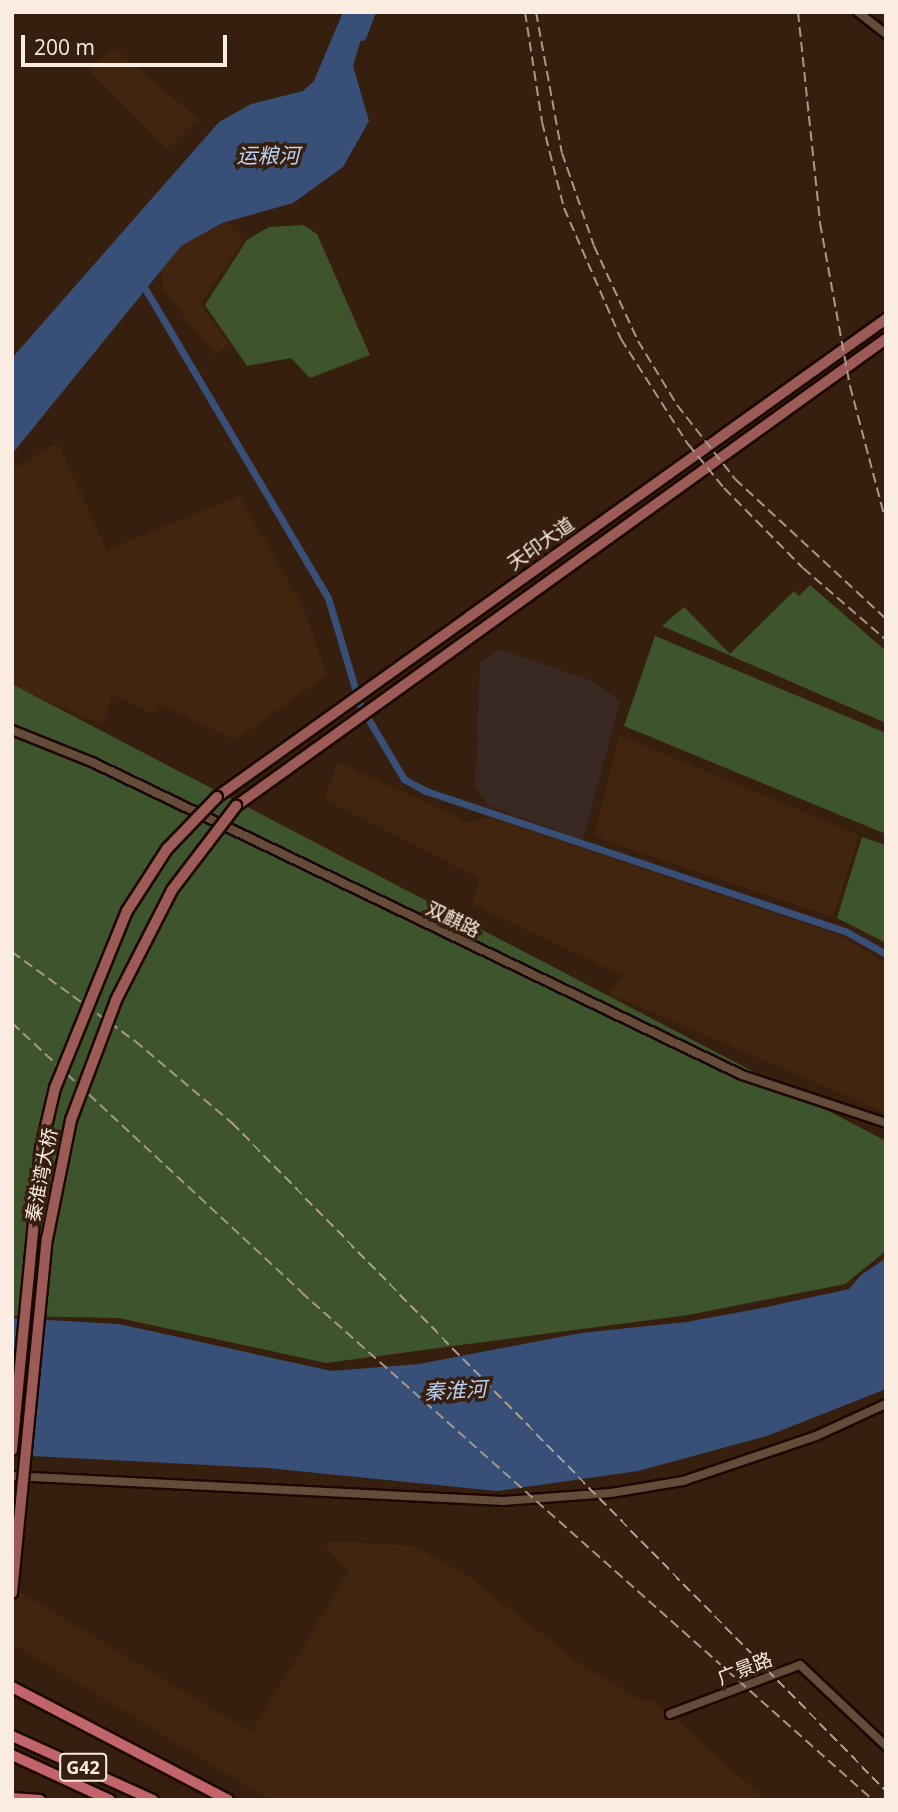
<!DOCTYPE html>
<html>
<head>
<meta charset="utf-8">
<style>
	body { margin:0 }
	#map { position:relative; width:898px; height:1812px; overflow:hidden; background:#361f0f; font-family:"Open Sans","Noto Sans SC",sans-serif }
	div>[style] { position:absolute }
	.commercial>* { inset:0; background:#3a2822 }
	.built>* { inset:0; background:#41250f }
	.green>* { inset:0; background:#3e542d }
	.water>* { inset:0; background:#385077 }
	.canal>* { height:7px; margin:-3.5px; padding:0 3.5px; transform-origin:3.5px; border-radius:3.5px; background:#385077 }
	.river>* { height:12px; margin:-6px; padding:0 6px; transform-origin:6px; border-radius:6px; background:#385077 }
	.roads { filter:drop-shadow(2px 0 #1c0800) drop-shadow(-2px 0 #1c0800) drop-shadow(0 2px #1c0800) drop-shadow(0 -2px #1c0800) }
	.minor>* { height:8px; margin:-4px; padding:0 4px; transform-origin:4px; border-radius:4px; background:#654b3a }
	.major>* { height:10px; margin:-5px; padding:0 5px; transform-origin:5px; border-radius:5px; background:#9c5b57 }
	.highway>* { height:10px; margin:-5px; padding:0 5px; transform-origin:5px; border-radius:5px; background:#c1656a }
	.rail>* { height:2px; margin-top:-1px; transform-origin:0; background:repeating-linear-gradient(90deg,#a9978a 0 10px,transparent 0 15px) }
	.bridges { filter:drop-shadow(2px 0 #1c0800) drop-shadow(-2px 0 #1c0800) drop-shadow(0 2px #1c0800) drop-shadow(0 -2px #1c0800) }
	.major-bridge>* { height:10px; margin:-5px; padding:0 5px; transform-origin:5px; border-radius:5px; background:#9c5b57 }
	span { translate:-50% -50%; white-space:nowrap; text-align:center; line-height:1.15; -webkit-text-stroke:7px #361f0f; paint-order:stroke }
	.shield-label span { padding:2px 5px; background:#361f0f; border:2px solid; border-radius:5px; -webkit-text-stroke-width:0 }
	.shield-label { font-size:18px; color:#fbece1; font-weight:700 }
	.street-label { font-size:19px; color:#fbece1 }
	.water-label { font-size:21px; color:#b9d2f8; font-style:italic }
	.frame { position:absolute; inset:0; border:14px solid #fbece1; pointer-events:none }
	.scale { position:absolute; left:21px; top:35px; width:206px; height:32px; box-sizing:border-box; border:4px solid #fbece1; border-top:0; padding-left:9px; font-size:21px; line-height:24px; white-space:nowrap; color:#fbece1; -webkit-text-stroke:5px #361f0f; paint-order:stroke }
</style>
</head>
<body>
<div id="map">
	<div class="commercial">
		<div style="clip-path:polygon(498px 649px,590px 680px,620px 701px,583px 840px,489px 806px,475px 786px,480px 662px)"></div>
	</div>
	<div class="built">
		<div style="clip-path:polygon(114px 48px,198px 119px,167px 149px,89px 70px)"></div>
		<div style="clip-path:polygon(224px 219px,244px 240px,200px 304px,229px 344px,215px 355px,163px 290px,162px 270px,183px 241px)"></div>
		<div style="clip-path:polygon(52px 445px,59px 446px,107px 550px,239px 496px,304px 609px,327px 675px,235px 740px,159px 704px,154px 714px,113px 695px,101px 724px,12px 685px,12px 470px)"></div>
		<div style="clip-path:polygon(619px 735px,859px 835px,833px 917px,594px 837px)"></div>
		<div style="clip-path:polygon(338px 762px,468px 822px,488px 817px,841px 936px,886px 963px,886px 1113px,610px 994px,622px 975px,472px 904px,479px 878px,324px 799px)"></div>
		<div style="clip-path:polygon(331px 1541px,416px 1546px,469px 1577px,580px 1664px,641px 1700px,654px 1700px,766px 1800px,270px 1800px,12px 1643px,12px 1587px,251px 1732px,349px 1572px,325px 1545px)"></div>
	</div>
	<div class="green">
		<div style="clip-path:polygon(303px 225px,317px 234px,370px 355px,310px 378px,291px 358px,247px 366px,205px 305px,247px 240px,269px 227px)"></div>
		<div style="clip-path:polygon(810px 585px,886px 651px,886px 723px,662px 626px,684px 607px,730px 654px,794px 591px,799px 596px)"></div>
		<div style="clip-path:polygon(655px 636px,886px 733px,886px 834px,624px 726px)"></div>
		<div style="clip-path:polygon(12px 684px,886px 1141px,886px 1251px,845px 1284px,688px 1315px,326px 1363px,119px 1318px,12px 1316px)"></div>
		<div style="clip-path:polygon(862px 837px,886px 845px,886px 943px,837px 918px)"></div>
	</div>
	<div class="water">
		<div style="clip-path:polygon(343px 12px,369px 12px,353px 66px,369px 121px,343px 167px,293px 203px,222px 223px,181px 246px,12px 454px,12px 358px,219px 122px,251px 104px,303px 91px,314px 81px)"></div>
		<div style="clip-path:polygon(886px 1258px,886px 1389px,767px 1436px,638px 1471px,497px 1491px,267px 1468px,12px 1455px,12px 1318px,119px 1324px,331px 1371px,419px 1364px,581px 1333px,686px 1322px,762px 1308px,849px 1289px,861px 1275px)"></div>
	</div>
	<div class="canal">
		<div style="left:140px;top:280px;width:369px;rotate:59.4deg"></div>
		<div style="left:328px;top:598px;width:112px;rotate:73.3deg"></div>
		<div style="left:360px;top:705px;width:86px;rotate:59.3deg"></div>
		<div style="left:404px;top:779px;width:25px;rotate:29deg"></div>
		<div style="left:426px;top:791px;width:442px;rotate:18.5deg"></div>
		<div style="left:845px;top:931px;width:47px;rotate:29.3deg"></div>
	</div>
	<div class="river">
		<div style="left:361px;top:35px;width:25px;rotate:-69deg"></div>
	</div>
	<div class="roads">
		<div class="minor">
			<div style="left:858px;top:12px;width:36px;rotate:38deg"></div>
			<div style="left:12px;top:730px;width:88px;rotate:21.9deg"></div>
			<div style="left:94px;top:763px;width:719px;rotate:25.71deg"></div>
			<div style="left:742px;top:1075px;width:152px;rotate:18.4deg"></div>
			<div style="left:12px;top:1476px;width:492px;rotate:2.9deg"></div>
			<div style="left:503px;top:1501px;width:108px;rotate:-4.2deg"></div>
			<div style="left:611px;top:1493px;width:73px;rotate:-9.5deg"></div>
			<div style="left:683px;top:1481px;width:140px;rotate:-18.7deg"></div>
			<div style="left:816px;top:1436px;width:77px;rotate:-24.6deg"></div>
			<div style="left:670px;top:1714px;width:139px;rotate:-20.7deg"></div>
			<div style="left:800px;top:1665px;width:118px;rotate:43.3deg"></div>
		</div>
		<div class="major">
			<div style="left:217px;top:797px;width:822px;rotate:-35.55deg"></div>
			<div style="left:236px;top:806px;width:800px;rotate:-35.7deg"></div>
		</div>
		<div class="highway">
			<div style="left:12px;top:1687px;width:244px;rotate:27.6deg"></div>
			<div style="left:12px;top:1736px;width:155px;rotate:24.4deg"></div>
			<div style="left:12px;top:1755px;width:108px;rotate:24.7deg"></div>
			<div style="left:12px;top:1798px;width:28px;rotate:4deg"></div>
		</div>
	</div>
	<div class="rail">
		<div style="left:525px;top:12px;width:111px;rotate:81.2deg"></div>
		<div style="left:542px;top:122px;width:89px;rotate:75.7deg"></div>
		<div style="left:564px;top:208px;width:143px;rotate:66.5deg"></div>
		<div style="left:621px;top:339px;width:125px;rotate:57.5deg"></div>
		<div style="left:688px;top:444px;width:57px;rotate:50.7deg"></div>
		<div style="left:724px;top:488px;width:112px;rotate:45.4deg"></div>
		<div style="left:803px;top:568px;width:110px;rotate:40.9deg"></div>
		<div style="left:536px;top:12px;width:143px;rotate:79.6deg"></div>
		<div style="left:562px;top:153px;width:98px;rotate:71deg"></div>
		<div style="left:594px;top:246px;width:105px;rotate:65.1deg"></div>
		<div style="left:638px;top:341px;width:75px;rotate:58.6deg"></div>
		<div style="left:677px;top:405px;width:94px;rotate:51.9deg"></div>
		<div style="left:735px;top:479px;width:206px;rotate:42.8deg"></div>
		<div style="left:798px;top:12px;width:212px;rotate:84deg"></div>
		<div style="left:820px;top:223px;width:166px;rotate:79.6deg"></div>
		<div style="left:850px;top:386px;width:141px;rotate:75.2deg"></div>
		<div style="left:12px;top:952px;width:152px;rotate:35.9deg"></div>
		<div style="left:135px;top:1041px;width:127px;rotate:40.2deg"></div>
		<div style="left:232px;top:1123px;width:935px;rotate:45.61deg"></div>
		<div style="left:12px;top:1023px;width:395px;rotate:42.9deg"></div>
		<div style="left:301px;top:1292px;width:765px;rotate:41.61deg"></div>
	</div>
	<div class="bridges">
		<div class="major-bridge">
			<div style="left:12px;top:1450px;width:303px;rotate:-84.5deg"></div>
			<div style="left:41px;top:1148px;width:62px;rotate:-76.9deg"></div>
			<div style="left:55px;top:1088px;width:191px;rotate:-67.9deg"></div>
			<div style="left:127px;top:911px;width:74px;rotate:-57.2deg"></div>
			<div style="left:167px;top:849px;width:72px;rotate:-46.1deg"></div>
			<div style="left:12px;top:1593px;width:356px;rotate:-84.4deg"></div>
			<div style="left:47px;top:1239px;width:121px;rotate:-78.6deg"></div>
			<div style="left:71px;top:1120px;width:128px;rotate:-69.4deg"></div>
			<div style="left:116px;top:1000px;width:123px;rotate:-63deg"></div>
			<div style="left:172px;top:890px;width:106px;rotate:-52.7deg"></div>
		</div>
	</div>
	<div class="shield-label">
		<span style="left:83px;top:1767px">G42</span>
	</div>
	<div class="street-label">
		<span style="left:541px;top:544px;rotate:-35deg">天印大道</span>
		<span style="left:453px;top:920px;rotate:26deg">双麒路</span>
		<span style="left:42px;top:1175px;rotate:-79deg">秦淮湾大桥</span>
		<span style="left:745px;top:1669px;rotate:-21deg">广景路</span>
	</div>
	<div class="water-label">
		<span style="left:268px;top:155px">运粮河</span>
		<span style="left:455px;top:1390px;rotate:-3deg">秦淮河</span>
	</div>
	<div class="frame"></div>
	<div class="scale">200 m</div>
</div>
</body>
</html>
